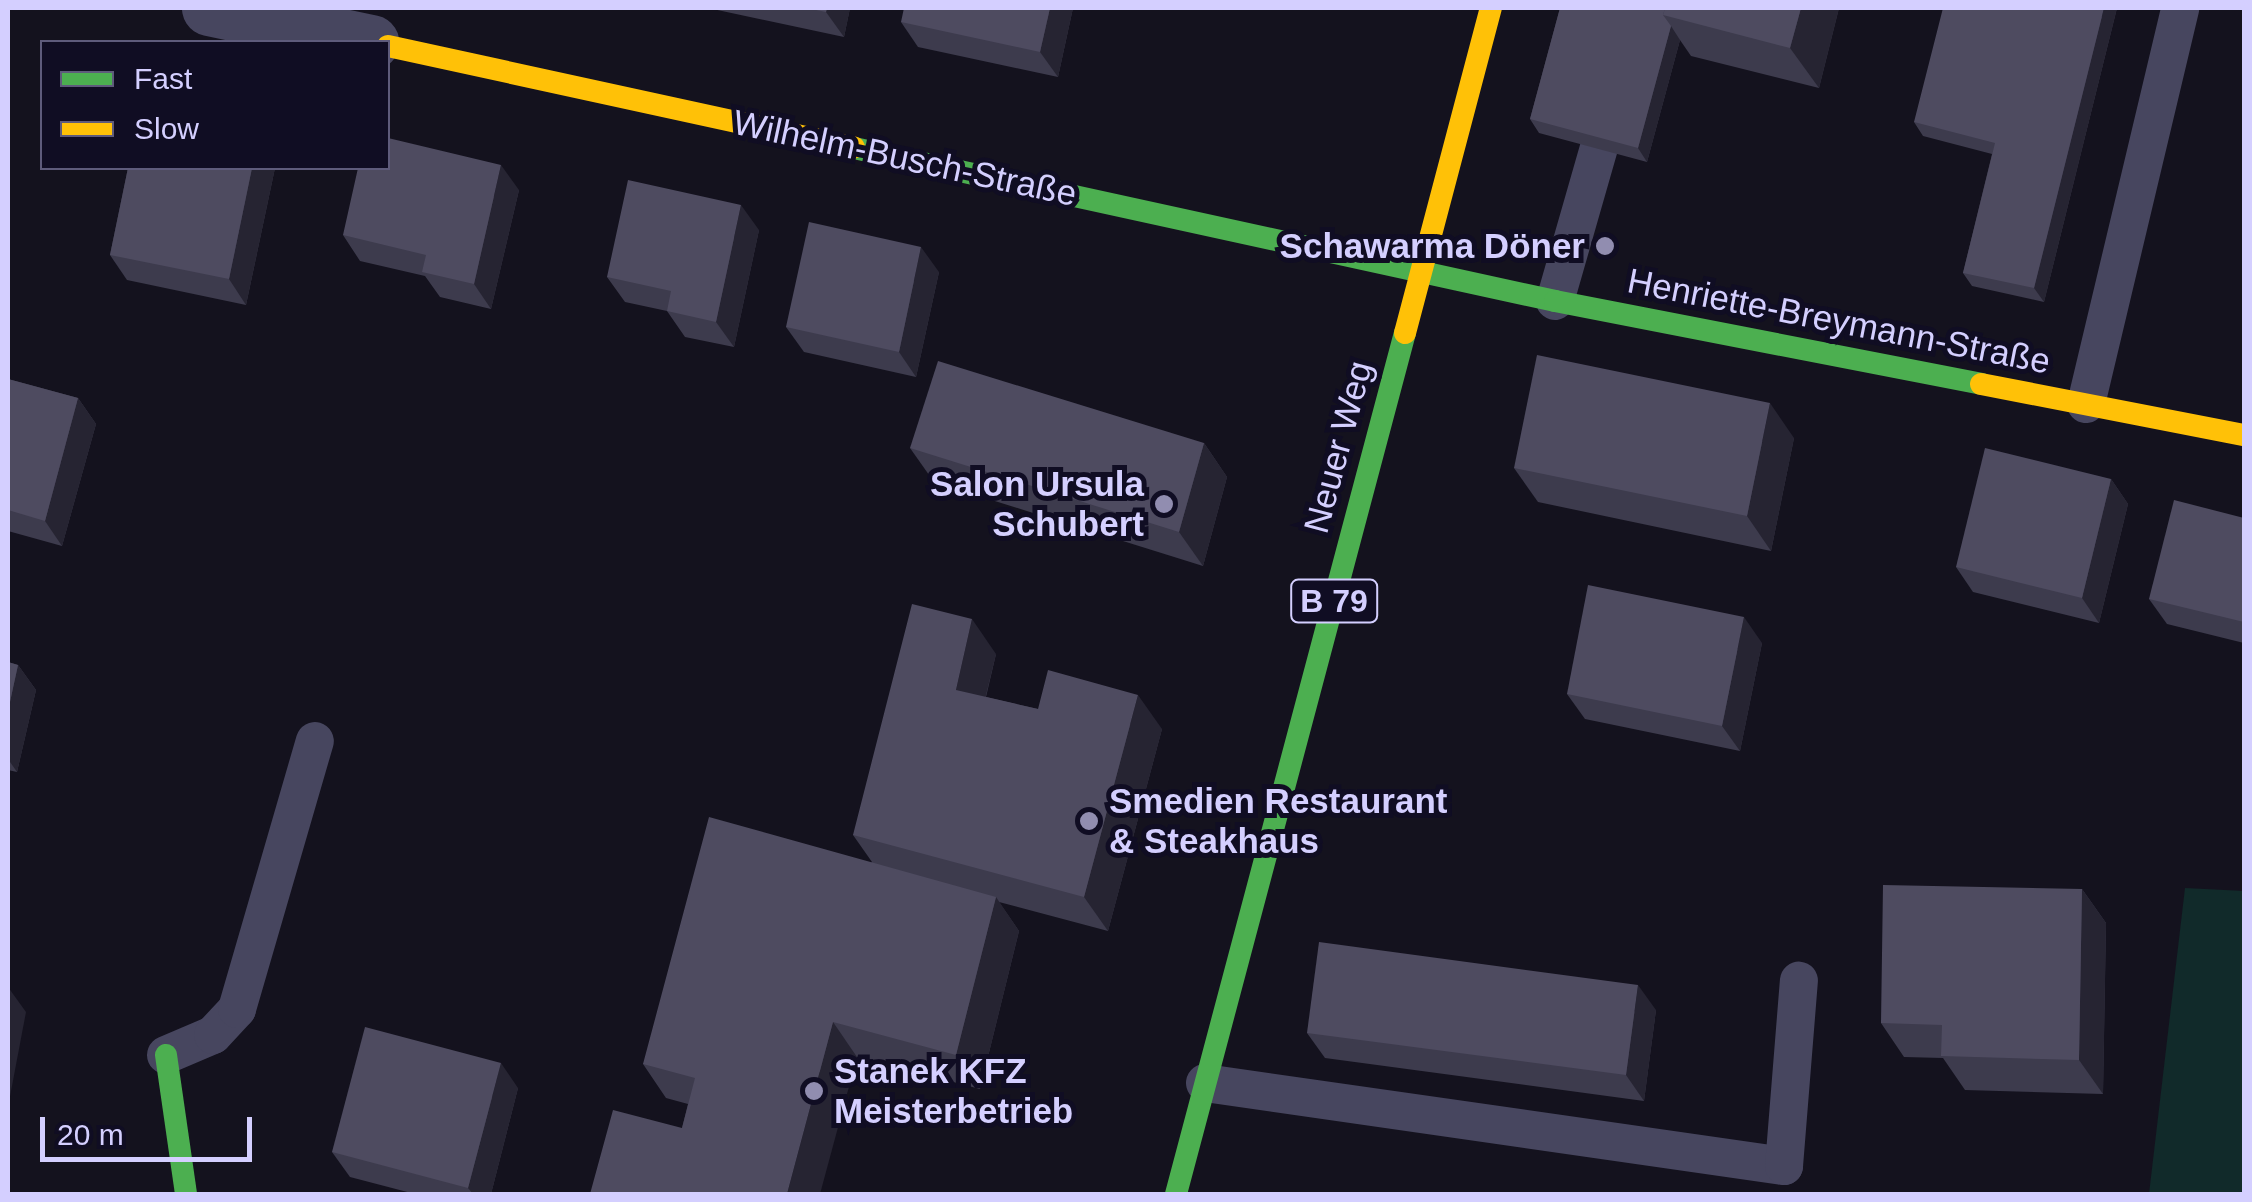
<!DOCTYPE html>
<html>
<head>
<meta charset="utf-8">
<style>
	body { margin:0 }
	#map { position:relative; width:2252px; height:1202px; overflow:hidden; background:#14121e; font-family:Helvetica,sans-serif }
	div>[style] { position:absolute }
	.green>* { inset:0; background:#112a2a }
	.lane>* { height:38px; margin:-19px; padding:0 19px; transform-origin:19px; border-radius:19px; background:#47465f }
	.street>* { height:55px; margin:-27.5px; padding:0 27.5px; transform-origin:27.5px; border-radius:27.5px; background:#47465f }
	.fast>* { height:22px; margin:-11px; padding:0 11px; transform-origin:11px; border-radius:11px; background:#4caf50 }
	.slow>* { height:22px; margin:-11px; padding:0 11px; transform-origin:11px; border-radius:11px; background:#ffc107 }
	.wall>* { inset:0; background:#3d3b4d }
	.shaded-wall>* { inset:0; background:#262432 }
	.building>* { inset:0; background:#4e4b60 }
	.dots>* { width:28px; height:28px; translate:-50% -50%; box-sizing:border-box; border:5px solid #100d23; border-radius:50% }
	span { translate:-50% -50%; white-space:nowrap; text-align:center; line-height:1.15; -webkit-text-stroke:10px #100d23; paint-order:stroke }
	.shield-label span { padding:2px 8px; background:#100d23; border:2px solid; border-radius:8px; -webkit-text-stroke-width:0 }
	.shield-label { font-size:32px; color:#d4cfff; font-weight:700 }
	.street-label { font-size:35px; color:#d4cfff }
	.poi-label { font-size:35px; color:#d4cfff; font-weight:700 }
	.right { translate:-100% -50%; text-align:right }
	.left { translate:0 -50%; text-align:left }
	.frame { position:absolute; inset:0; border:10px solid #d4cfff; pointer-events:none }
	.legend { position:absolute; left:40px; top:40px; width:350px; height:130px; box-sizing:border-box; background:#100d23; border:2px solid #5e5b7b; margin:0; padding:12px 18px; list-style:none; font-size:30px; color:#d4cfff }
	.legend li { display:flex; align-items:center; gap:20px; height:50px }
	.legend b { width:50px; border:2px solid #5e5b7b }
	.scale { position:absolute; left:40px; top:1117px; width:212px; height:45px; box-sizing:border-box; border:5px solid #d4cfff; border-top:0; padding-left:12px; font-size:30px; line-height:35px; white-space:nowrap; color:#d4cfff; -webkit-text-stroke:8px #100d23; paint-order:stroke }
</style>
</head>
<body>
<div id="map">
	<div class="green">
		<div style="clip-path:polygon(2185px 888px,2244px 891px,2244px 1194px,2149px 1194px)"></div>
	</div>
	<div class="lane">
		<div style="left:1555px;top:301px;width:305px;rotate:-74deg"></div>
		<div style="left:2086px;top:404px;width:407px;rotate:-76.6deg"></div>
		<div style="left:166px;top:1055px;width:51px;rotate:-23.1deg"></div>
		<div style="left:213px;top:1035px;width:35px;rotate:-47deg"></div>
		<div style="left:237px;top:1009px;width:279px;rotate:-73.8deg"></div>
		<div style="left:1205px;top:1083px;width:585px;rotate:8.16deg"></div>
		<div style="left:1784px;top:1166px;width:186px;rotate:-85.4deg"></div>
	</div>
	<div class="street">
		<div style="left:209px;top:8px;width:166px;rotate:11.9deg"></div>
	</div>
	<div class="fast">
		<div style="left:854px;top:148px;width:718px;rotate:12.31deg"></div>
		<div style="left:1555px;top:301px;width:434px;rotate:11deg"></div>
		<div style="left:166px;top:1055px;width:140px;rotate:81.8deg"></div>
		<div style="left:1176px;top:1194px;width:891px;rotate:-75.11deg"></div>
	</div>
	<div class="slow">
		<div style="left:388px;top:46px;width:477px;rotate:12.3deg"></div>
		<div style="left:1405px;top:333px;width:336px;rotate:-75.2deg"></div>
		<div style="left:1981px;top:384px;width:268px;rotate:11deg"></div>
	</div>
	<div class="wall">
		<div style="clip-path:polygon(708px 8px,850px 8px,844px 37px)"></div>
		<div style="clip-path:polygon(1073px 8px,1058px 77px,918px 47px,901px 22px)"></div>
		<div style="clip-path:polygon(1560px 8px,1839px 8px,1819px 88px,1691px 56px,1680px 40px,1647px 162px,1539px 133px,1530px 119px)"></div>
		<div style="clip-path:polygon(2117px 8px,2044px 302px,1972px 286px,1963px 273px,1992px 154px,1923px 136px,1914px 122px)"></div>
		<div style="clip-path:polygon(128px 168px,275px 168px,246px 305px,127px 280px,110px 255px)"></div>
		<div style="clip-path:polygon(519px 190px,491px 309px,440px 297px,425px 276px,360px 261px,343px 235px)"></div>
		<div style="clip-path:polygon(759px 230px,734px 347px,685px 337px,667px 311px,625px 302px,607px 277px)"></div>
		<div style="clip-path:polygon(939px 272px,916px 377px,804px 352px,786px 327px)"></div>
		<div style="clip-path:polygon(8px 379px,78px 398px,96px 424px,62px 546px,8px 531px)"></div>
		<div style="clip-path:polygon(1794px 438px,1771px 551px,1538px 502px,1514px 468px)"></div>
		<div style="clip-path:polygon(1204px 443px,1227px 477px,1203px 566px,934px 482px,910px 448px)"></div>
		<div style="clip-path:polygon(2111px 479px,2128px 504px,2099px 623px,1973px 592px,1956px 567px)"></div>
		<div style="clip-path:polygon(2244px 518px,2244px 643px,2167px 624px,2149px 599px)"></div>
		<div style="clip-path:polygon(1762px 643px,1740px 751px,1585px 719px,1567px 694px)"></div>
		<div style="clip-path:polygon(996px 654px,986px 697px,1038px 709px,1162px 729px,1108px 931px,999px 902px,1019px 931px,980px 1089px,857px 1057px,682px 1128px,688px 1104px,666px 1098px,643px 1064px,872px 862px,853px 835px)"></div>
		<div style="clip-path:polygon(8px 662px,18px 665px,36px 690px,17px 772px,8px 770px)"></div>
		<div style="clip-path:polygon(2082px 889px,2106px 923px,2103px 1094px,1965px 1090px,1943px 1058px,1904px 1057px,1881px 1023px)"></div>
		<div style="clip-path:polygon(1656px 1010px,1644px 1101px,1325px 1058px,1307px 1033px)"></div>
		<div style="clip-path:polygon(518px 1088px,491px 1194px,415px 1194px,350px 1177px,332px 1152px)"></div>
	</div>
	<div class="shaded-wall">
		<div style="clip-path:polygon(827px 8px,850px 8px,844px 37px,826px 12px)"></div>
		<div style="clip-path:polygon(1050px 8px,1073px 8px,1058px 77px,1040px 52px)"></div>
		<div style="clip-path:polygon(1801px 8px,1839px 8px,1819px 88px,1790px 48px)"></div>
		<div style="clip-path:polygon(2104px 8px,2117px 8px,2044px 302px,2034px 288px)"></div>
		<div style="clip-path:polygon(1671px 26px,1680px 40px,1647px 162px,1638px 148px)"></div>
		<div style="clip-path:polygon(501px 165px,519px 190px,491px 309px,474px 284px)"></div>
		<div style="clip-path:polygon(252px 168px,275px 168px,246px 305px,229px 279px)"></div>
		<div style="clip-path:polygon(741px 205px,759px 230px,734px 347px,716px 322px)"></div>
		<div style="clip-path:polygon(921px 247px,939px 272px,916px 377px,899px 352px)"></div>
		<div style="clip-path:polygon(78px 398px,96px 424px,62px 546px,45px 521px)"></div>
		<div style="clip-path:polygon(1770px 403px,1794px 438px,1771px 551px,1747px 516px)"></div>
		<div style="clip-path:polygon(1204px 443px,1227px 477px,1203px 566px,1179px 532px)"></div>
		<div style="clip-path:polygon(2111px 479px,2128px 504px,2099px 623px,2082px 598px)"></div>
		<div style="clip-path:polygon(1744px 617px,1762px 643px,1740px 751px,1722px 726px)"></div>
		<div style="clip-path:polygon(972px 619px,996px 654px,979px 724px,956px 690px)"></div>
		<div style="clip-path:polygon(18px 665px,36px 690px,17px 772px,8px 759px,8px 711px)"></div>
		<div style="clip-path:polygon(1138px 695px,1162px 729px,1108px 931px,1084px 897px)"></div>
		<div style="clip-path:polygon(2082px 889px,2106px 923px,2103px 1094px,2079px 1060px)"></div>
		<div style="clip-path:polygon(996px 897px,1019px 931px,980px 1089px,956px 1055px)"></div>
		<div style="clip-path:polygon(1638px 985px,1656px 1010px,1644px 1101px,1626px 1075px)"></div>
		<div style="clip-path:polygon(8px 987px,26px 1012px,8px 1107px)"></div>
		<div style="clip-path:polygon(833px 1022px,857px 1057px,820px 1194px,787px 1194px)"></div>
		<div style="clip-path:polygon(501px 1063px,518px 1088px,491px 1194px,473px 1194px,468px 1188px)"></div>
	</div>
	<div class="building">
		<div style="clip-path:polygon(806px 8px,827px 8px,826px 12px)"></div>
		<div style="clip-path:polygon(904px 8px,1050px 8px,1040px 52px,901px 22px)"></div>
		<div style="clip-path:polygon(1560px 8px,1665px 8px,1663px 15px,1671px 26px,1638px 148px,1530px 119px)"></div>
		<div style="clip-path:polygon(1665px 8px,1801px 8px,1790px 48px,1663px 15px)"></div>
		<div style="clip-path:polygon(1943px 8px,2104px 8px,2034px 288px,1963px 273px,1995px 143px,1914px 122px)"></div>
		<div style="clip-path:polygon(388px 138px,501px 165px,474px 284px,422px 272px,426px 255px,343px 235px,358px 168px,388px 168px)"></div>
		<div style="clip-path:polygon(128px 168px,252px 168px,229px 279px,110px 255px)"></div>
		<div style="clip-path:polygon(628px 180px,741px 205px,716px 322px,667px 311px,671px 291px,607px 277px)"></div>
		<div style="clip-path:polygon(809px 222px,921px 247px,899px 352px,786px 327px)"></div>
		<div style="clip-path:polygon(1537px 355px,1770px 403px,1747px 516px,1514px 468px)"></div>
		<div style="clip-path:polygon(938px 361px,1204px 443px,1179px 532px,910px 448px)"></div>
		<div style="clip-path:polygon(8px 379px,78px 398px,45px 521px,8px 510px)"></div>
		<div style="clip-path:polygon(1985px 448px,2111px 479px,2082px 598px,1956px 567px)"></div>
		<div style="clip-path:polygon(2174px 500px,2244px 518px,2244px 622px,2149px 599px)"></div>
		<div style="clip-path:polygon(1588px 585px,1744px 617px,1722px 726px,1567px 694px)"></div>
		<div style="clip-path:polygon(912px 604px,972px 619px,956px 690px,1038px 709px,1048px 670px,1138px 695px,1084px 897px,853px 835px)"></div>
		<div style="clip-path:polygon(8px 662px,18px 665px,8px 711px)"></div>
		<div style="clip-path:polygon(709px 817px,996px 897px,956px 1055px,833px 1022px,787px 1194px,590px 1194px,613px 1110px,682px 1128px,695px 1078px,643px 1064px)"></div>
		<div style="clip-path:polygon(1883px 885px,2082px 889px,2079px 1060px,1941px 1056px,1942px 1025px,1881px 1023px)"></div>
		<div style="clip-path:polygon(1319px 942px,1638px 985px,1626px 1075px,1307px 1033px)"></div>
		<div style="clip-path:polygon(365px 1027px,501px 1063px,468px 1188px,332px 1152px)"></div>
	</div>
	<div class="dots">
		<div style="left:1605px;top:246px;background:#918db0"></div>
		<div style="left:1164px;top:504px;background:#918db0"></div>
		<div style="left:1089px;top:821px;background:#918db0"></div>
		<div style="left:814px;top:1091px;background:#918db0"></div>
	</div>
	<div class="shield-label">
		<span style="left:1334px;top:601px">B 79</span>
	</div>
	<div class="street-label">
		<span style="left:905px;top:158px;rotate:12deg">Wilhelm-Busch-Straße</span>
		<span style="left:1839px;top:321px;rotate:11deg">Henriette-Breymann-Straße</span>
		<span style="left:1338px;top:447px;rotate:-75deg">Neuer Weg</span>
	</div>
	<div class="poi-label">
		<span class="right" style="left:1585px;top:246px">Schawarma Döner</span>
		<span class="right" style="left:1144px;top:504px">Salon Ursula<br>Schubert</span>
		<span class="left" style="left:1109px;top:821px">Smedien Restaurant<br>&amp; Steakhaus</span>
		<span class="left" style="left:834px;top:1091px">Stanek KFZ<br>Meisterbetrieb</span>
	</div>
	<div class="frame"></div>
	<ul class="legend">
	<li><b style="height:12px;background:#4caf50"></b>Fast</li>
	<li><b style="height:12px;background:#ffc107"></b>Slow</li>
	</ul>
	<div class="scale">20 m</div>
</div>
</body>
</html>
